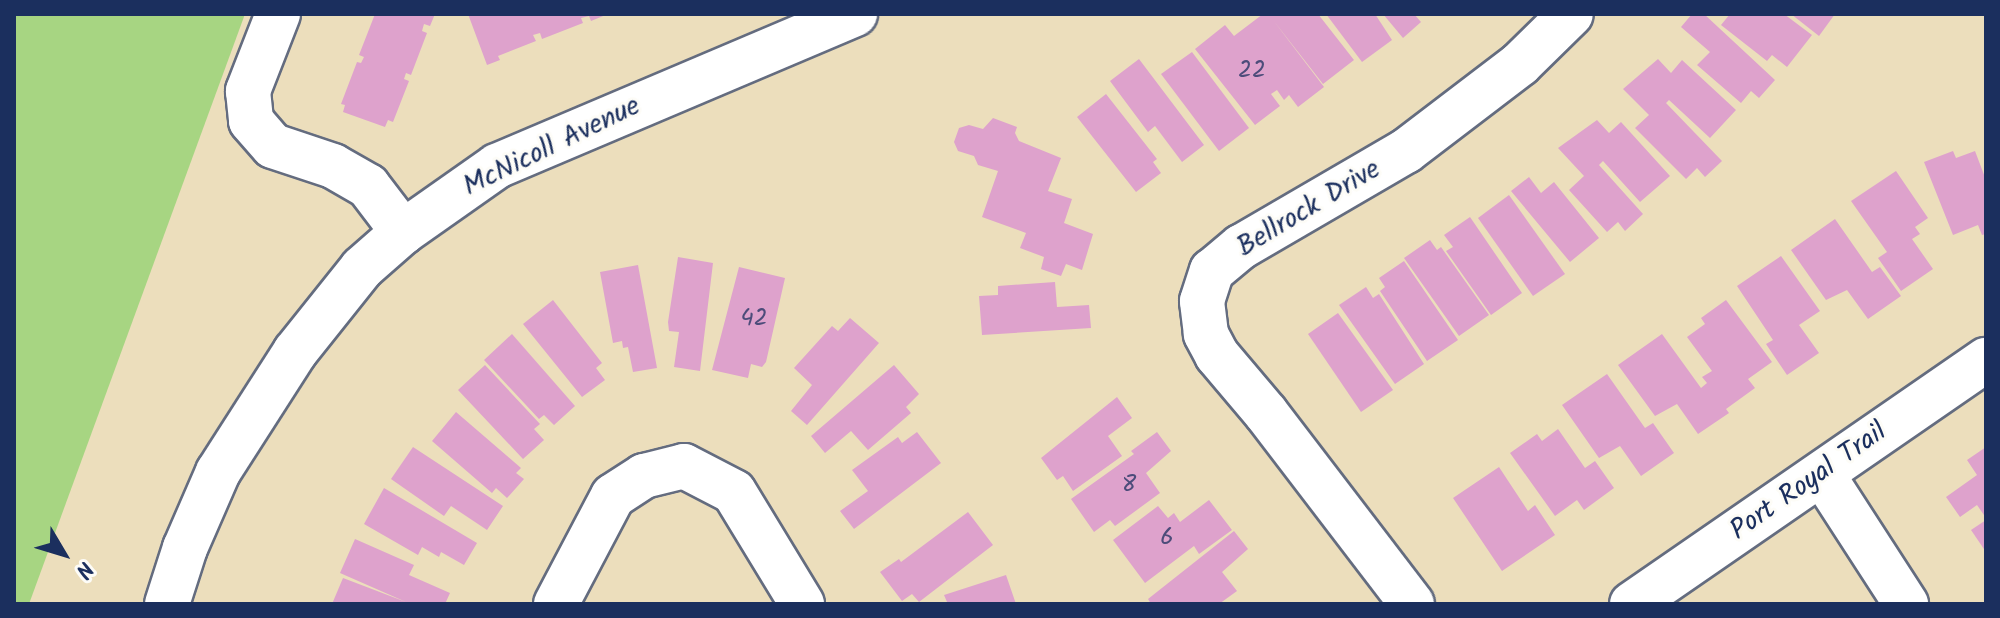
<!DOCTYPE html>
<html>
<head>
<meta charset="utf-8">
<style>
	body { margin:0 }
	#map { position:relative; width:2000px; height:618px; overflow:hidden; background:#ecdebc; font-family:Kalam,sans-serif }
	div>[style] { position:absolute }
	.green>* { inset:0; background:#a7d582 }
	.building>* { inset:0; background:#dea2cc }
	.roads { filter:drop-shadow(2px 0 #646c7f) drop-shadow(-2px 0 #646c7f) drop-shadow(0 2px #646c7f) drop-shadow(0 -2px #646c7f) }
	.minor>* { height:44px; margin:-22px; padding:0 22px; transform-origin:22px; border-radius:22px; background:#fff }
	.major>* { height:44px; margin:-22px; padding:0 22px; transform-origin:22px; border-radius:22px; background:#fff }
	span { translate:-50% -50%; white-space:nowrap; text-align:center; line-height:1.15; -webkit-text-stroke:6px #fdfcf7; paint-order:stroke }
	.number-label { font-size:24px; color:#4c4c7a }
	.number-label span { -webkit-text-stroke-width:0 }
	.street-label { font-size:28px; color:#1b2f5e }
	.frame { position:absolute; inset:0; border:16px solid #1b2f5e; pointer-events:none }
	.north { position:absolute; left:24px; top:514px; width:80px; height:80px; -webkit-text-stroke:6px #fdfcf7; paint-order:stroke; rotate:128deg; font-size:22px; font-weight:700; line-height:32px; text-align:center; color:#1b2f5e }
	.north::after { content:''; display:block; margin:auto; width:28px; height:36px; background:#1b2f5e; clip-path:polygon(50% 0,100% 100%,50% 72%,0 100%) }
</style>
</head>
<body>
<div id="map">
	<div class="green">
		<div style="clip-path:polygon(14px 14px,245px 14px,29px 604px,14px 604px)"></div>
	</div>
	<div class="building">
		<div style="clip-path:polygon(375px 14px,435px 14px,430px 26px,424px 24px,422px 31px,427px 33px,411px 75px,406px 73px,404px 79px,409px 81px,393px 122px,388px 120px,385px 127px,343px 112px,345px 105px,341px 104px,357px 62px,361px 63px,364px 57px,359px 55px)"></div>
		<div style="clip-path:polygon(468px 14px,608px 14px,591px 21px,589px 16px,581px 18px,583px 23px,542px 39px,540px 33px,533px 35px,536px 41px,498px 56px,500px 60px,487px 65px)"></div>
		<div style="clip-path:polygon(1263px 14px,1318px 14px,1354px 60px,1323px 84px,1273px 20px,1324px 87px,1298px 107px,1289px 95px,1284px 100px,1277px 90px,1271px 94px,1280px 106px,1255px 125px,1195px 49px,1225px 25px,1234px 36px)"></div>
		<div style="clip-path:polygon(1326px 14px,1375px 14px,1392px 40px,1362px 62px)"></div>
		<div style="clip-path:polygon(1383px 14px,1414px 14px,1421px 22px,1403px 38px)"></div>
		<div style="clip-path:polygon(1692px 14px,1704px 14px,1775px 80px,1759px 98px,1751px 91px,1741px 103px,1697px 65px,1710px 52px,1681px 27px)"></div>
		<div style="clip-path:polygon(1730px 14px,1784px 14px,1812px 35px,1787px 67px,1772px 55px,1767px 61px,1721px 25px)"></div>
		<div style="clip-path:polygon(1791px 14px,1835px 14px,1819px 36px)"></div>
		<div style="clip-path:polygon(1192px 52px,1249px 128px,1219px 151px,1161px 74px)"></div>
		<div style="clip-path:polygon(1139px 59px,1204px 145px,1182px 162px,1155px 126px,1148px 132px,1110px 81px)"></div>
		<div style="clip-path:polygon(1658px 59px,1671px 73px,1682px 60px,1736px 110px,1710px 138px,1669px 100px,1666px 103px,1722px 161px,1705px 177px,1697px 168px,1686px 179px,1635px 128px,1649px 115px,1623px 89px)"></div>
		<div style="clip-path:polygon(1106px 94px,1157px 159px,1153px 162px,1161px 173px,1136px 192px,1077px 117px)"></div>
		<div style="clip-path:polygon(993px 118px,1017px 127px,1015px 133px,1019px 141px,1061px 158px,1048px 191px,1072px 199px,1064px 223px,1093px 234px,1082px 270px,1066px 264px,1061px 276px,1041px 269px,1044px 257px,1020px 248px,1026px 233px,982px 217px,998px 171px,978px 165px,974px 156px,958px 151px,954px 142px,959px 128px,969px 125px,983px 129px)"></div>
		<div style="clip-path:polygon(1597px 120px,1609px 133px,1621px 122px,1670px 176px,1640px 202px,1603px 161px,1599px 165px,1643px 214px,1625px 231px,1618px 222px,1607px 232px,1569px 190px,1584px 176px,1558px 148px)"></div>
		<div style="clip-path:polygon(1953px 151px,1956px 158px,1975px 151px,1986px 180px,1986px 234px,1982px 235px,1978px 225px,1953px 235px,1924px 162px)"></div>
		<div style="clip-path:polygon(1896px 171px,1928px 218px,1915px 227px,1920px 234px,1912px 239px,1933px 269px,1901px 291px,1878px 258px,1887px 252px,1851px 201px)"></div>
		<div style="clip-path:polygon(1529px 177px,1541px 193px,1554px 182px,1599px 238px,1570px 262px,1511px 191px)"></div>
		<div style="clip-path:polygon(1509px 195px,1565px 274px,1533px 296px,1478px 218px)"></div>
		<div style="clip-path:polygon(1470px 217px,1522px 293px,1491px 315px,1446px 251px,1453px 247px,1444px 235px)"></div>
		<div style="clip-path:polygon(1835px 219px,1872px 272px,1880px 267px,1901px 296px,1868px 319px,1847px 290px,1826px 300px,1791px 250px)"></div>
		<div style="clip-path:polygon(1430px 240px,1437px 250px,1441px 247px,1489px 315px,1459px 336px,1404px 258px)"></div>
		<div style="clip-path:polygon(1781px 256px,1820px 311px,1799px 325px,1819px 353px,1787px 375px,1766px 344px,1773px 340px,1737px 286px)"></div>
		<div style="clip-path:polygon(678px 257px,713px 263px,700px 371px,674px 367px,679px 332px,669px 331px,668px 322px)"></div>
		<div style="clip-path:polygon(1404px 261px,1458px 340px,1427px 361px,1380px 291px,1385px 287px,1379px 278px)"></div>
		<div style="clip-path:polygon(638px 265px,657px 368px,633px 372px,628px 347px,623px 348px,622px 341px,613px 343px,600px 272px)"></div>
		<div style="clip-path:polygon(739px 267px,785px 278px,766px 362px,762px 367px,751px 364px,748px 378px,712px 370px)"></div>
		<div style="clip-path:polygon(1055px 282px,1057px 307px,1089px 305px,1091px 328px,982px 335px,979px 296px,998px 295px,998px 286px)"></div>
		<div style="clip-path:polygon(1366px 287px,1373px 298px,1379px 294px,1424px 364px,1395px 384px,1339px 305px)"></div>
		<div style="clip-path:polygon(553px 300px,602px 363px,596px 368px,605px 380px,582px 397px,523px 324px)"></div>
		<div style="clip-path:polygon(1726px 300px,1772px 362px,1748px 379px,1755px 388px,1726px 409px,1729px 413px,1698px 434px,1677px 404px,1655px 416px,1618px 365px,1662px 334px,1701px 388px,1707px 383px,1702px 377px,1712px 371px,1687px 337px,1705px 324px,1701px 318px)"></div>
		<div style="clip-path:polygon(1338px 313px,1393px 390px,1361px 412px,1308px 334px)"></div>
		<div style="clip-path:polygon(850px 318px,879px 343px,807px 425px,791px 411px,812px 385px,794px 368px,832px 326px,838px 331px)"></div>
		<div style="clip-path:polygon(512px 334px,575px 406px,554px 425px,544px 415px,539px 419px,484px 360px)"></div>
		<div style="clip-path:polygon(485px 365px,540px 424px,534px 429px,544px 440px,523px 459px,458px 390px)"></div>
		<div style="clip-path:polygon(894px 365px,919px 394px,906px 407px,911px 413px,868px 450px,851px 431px,825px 453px,811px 436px)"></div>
		<div style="clip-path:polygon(1607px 374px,1645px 428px,1653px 423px,1674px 453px,1641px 476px,1620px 446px,1599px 458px,1562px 405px)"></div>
		<div style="clip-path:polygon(1117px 397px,1132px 418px,1108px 436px,1122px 456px,1073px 491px,1063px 476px,1057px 480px,1041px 458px)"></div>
		<div style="clip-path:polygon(456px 412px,521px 468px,516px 473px,524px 479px,507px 498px,496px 488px,492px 493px,432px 441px)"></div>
		<div style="clip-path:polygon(1558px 429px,1585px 468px,1595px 461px,1614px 488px,1584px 510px,1577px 500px,1555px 516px,1510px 453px,1537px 434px,1542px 441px)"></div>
		<div style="clip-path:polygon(917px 432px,941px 463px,854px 529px,840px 511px,868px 491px,852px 470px,898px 437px,902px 443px)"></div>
		<div style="clip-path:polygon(1157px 432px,1171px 451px,1146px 473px,1160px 493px,1115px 526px,1110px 520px,1094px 532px,1071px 499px,1134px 454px,1131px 451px)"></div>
		<div style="clip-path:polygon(413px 447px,503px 506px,487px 530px,451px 506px,444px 516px,391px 479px)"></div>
		<div style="clip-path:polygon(1986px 447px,1986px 518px,1977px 505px,1960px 517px,1946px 497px,1977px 475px,1967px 460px)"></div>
		<div style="clip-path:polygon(1499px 467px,1528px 511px,1535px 505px,1555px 535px,1502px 571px,1453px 498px)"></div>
		<div style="clip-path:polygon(384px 488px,477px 543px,464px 565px,441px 552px,439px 557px,422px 547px,418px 555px,364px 524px)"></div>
		<div style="clip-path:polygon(1209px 500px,1232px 530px,1199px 554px,1194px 546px,1145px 583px,1113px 540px,1158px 506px,1168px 518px,1174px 513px,1180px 522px)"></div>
		<div style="clip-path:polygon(968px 512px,993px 545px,919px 602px,912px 594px,902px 601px,880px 572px,899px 559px,901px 562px)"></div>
		<div style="clip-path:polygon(1986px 520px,1986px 552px,1971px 530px)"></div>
		<div style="clip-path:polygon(1234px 531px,1248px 549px,1222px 572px,1237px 591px,1219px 604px,1151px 604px,1148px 599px)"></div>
		<div style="clip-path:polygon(355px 539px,414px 565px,409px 575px,450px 593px,445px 604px,332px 604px,343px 578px,406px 602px,340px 573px)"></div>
		<div style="clip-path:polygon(1006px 575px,1016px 604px,941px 604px,947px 602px,944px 595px)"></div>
	</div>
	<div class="roads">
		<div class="minor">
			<div style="left:278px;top:14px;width:83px;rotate:111.3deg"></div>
			<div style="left:248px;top:91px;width:30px;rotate:84deg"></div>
			<div style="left:251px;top:121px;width:33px;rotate:49deg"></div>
			<div style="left:273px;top:146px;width:63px;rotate:18.4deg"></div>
			<div style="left:333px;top:166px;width:40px;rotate:29.7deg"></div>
			<div style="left:368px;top:186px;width:58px;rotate:52.7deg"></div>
			<div style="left:1822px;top:474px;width:155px;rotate:57.1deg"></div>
			<div style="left:556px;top:604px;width:122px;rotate:-62.2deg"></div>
			<div style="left:613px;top:496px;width:37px;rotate:-33deg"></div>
			<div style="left:644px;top:476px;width:41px;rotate:-14deg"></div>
			<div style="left:684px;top:466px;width:56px;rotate:27.5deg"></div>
			<div style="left:734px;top:492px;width:131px;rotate:58.7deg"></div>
			<div style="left:1412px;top:604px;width:240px;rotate:-127.4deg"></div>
			<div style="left:1266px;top:413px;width:76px;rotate:-130.2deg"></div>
			<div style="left:1217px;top:355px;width:24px;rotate:-118deg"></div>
			<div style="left:1206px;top:334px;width:33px;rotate:-97deg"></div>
			<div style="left:1202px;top:301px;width:32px;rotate:-72deg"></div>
			<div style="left:1212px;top:271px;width:38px;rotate:-40deg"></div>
			<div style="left:1241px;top:247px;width:191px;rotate:-30.2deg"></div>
			<div style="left:1406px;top:151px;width:143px;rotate:-37.3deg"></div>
			<div style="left:1520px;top:64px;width:71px;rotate:-44.4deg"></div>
			<div style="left:1632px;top:604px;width:430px;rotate:-34.6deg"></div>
		</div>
		<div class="major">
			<div style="left:167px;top:604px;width:59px;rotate:-72.2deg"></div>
			<div style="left:185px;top:548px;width:83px;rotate:-66.5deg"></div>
			<div style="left:218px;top:472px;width:143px;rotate:-57.3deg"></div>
			<div style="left:295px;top:352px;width:107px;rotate:-51.4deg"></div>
			<div style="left:362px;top:268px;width:55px;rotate:-41.3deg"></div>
			<div style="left:403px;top:232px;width:115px;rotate:-35.1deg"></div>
			<div style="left:497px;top:166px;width:389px;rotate:-23deg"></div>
		</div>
	</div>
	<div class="number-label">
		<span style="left:1252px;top:71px">22</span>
		<span style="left:754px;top:319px">42</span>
		<span style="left:1129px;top:485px">8</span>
		<span style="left:1167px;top:538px">6</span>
	</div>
	<div class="street-label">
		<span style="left:552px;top:147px;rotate:-26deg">McNicoll Avenue</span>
		<span style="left:1309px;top:209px;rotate:-31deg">Bellrock Drive</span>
		<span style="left:1809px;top:482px;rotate:-35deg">Port Royal Trail</span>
	</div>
	<div class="frame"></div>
	<div class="north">N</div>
</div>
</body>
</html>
